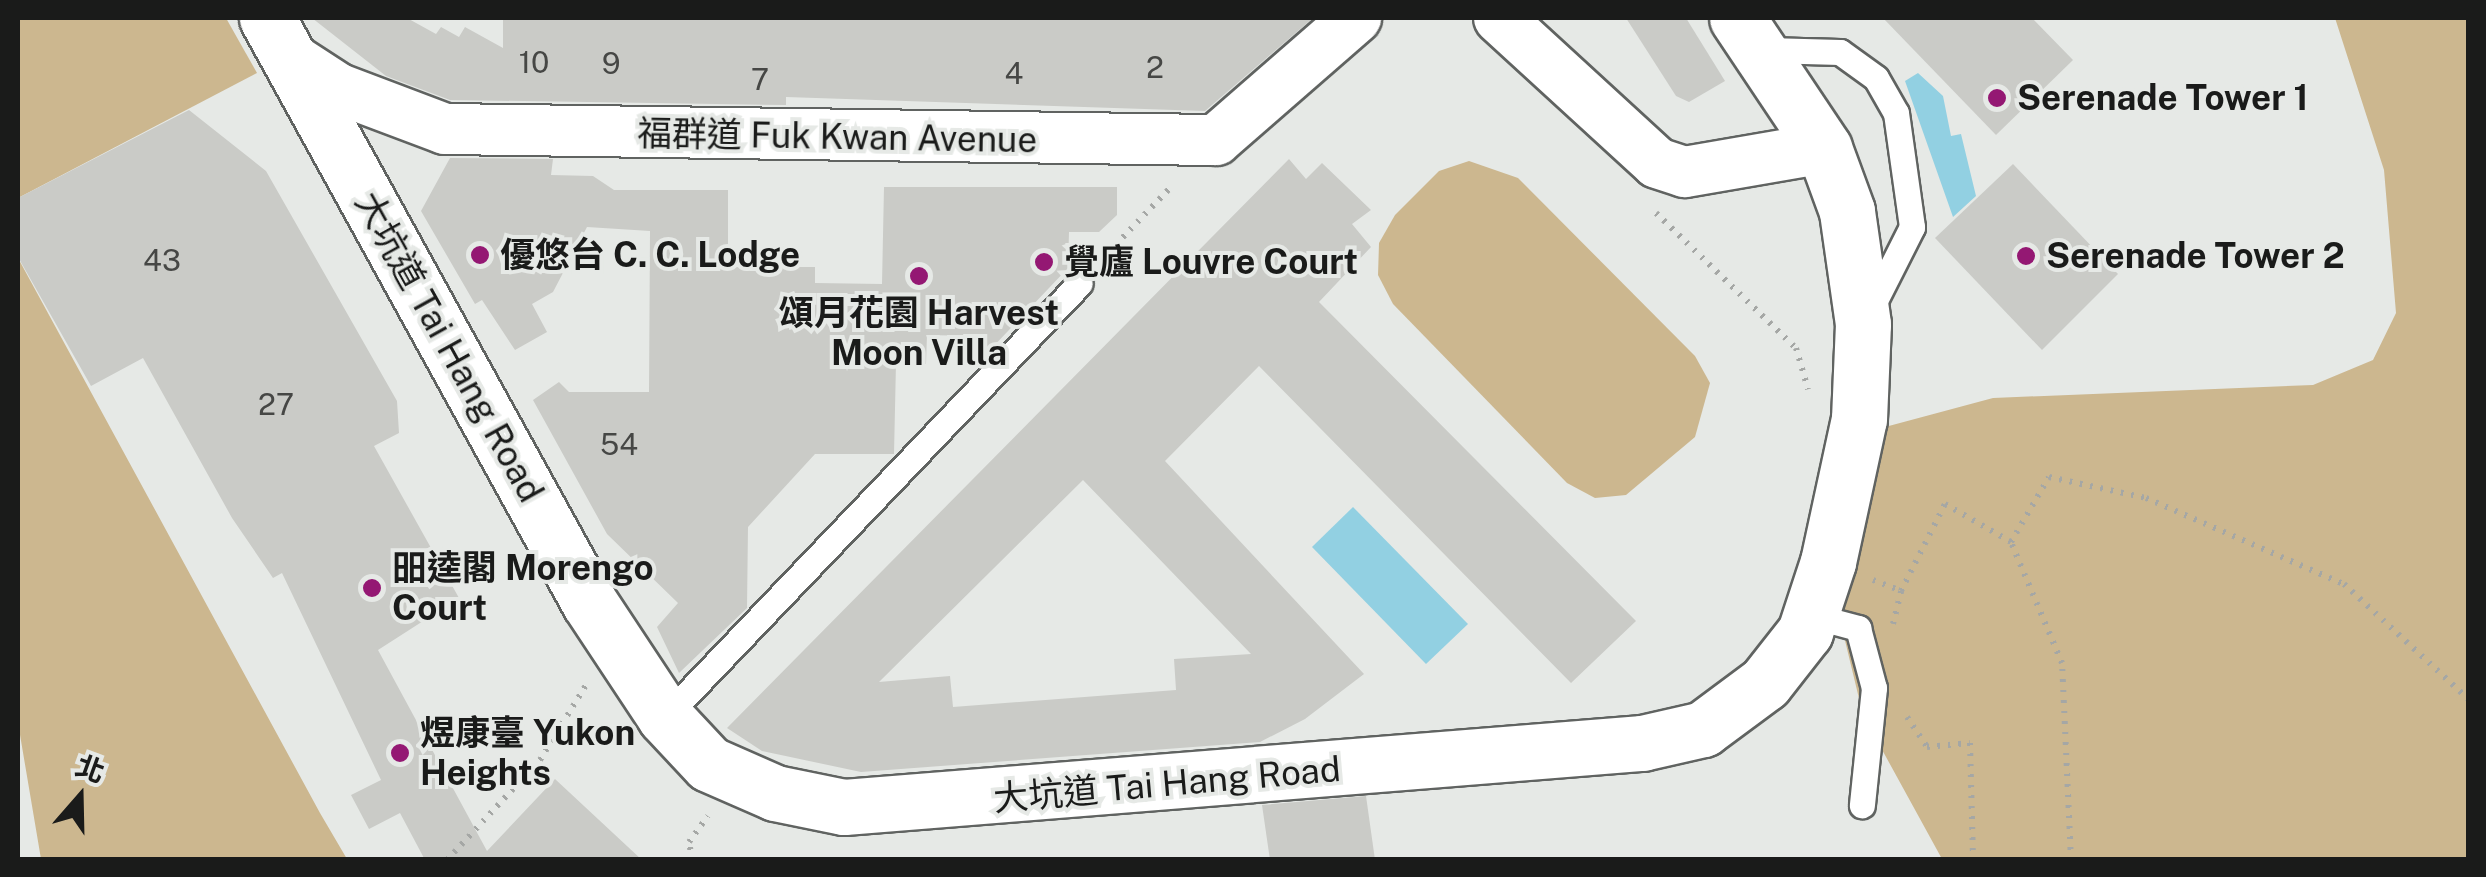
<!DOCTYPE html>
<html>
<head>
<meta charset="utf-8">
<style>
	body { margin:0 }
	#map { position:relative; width:2486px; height:877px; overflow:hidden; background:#e6e9e6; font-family:"Public Sans","Noto Sans TC",sans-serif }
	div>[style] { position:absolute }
	.green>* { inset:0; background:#ccb78f }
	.water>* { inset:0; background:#92d0e2 }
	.building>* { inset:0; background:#cacbc7 }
	.path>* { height:6px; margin-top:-3px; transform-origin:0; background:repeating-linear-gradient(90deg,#a5a7a5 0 2.5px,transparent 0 10.5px) }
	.roads { filter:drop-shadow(2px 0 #606361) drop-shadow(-2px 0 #606361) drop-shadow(0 2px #606361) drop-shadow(0 -2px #606361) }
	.service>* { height:25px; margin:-12.5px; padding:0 12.5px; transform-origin:12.5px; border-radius:12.5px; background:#fff }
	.minor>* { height:50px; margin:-25px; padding:0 25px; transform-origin:25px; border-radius:25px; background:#fff }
	.secondary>* { height:55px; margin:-27.5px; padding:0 27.5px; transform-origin:27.5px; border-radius:27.5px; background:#fff }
	.dots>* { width:28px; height:28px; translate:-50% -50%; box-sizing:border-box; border:5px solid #e6e9e6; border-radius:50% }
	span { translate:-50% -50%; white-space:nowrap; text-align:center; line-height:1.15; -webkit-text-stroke:8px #e6e9e6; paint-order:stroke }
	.number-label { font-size:30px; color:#464745 }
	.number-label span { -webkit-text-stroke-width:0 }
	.poi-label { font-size:35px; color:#1a1b1a; font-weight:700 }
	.left { translate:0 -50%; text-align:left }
	.street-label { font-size:35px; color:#1a1b1a }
	.frame { position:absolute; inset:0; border:20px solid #1a1b1a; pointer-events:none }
	.north { position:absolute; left:30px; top:747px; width:100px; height:100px; -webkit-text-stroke:8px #e6e9e6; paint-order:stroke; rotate:20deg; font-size:28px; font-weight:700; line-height:40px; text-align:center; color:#1a1b1a }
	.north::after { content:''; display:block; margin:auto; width:35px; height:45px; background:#1a1b1a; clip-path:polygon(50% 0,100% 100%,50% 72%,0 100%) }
</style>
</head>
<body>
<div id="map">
	<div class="green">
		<div style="clip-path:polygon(18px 18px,226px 18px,257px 73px,18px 198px)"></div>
		<div style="clip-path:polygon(2335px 18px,2468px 18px,2468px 859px,1942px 859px,1863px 715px,1834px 595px,1859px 434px,1993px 398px,2313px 385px,2373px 360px,2396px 313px,2384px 170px)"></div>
		<div style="clip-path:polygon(1469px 161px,1518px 178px,1695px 356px,1710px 383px,1695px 437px,1626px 495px,1595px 498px,1567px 483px,1393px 304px,1378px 275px,1379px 243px,1395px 215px,1439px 171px)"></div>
		<div style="clip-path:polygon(18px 258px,320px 813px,347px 859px,41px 859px,18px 723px)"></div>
	</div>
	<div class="water">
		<div style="clip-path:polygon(1918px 73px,1943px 96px,1951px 136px,1961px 134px,1976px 196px,1953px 217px,1905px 81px)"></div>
		<div style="clip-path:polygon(1353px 507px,1468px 624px,1426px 664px,1312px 547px)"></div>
	</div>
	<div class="building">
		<div style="clip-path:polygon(312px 18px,407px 18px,436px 34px,441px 27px,459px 37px,465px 27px,503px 48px,503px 18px,1313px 18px,1205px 111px,786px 97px,786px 105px,450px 100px,386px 76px)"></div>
		<div style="clip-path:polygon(1626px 18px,1686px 18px,1725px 81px,1689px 102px,1676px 96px)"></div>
		<div style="clip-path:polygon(1883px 18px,2032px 18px,2073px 60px,1996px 135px)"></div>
		<div style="clip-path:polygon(189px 110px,266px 171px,397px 401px,399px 433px,374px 446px,459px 598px,378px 650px,487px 851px,555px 779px,642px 860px,425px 860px,400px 813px,369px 829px,351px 795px,381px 780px,282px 573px,273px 578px,232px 518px,143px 358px,91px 386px,18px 257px,18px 198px)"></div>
		<div style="clip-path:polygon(450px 158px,553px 159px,551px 175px,593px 176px,614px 190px,728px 190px,728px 267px,815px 267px,815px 283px,882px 284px,884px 187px,1117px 187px,1117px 215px,1099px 232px,1069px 232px,1068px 268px,989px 351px,973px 336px,927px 335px,926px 364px,896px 363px,894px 454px,815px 454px,748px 527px,747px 608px,679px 673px,657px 627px,678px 603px,607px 534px,533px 400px,559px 382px,569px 392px,649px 392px,650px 231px,587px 227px,553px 292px,532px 304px,547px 332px,515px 350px,482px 300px,475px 304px,421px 211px)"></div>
		<div style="clip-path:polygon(evenodd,1289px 159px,1306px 179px,1322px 163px,1371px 210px,1352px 224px,1371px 247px,1319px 302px,1636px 621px,1571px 683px,1259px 366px,1165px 461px,1364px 674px,1305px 719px,1260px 742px,861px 772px,762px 751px,727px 728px,1289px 159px,1083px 480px,1251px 654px,1174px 659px,1176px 690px,953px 707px,950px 676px,879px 682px,1083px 480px)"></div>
		<div style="clip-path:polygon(2013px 164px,2118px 274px,2042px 350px,1935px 238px)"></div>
		<div style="clip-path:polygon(1366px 796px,1375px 860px,1270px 860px,1262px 805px)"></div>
	</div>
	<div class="path">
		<div style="left:1656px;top:213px;width:194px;rotate:44deg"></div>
		<div style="left:1796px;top:348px;width:43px;rotate:73.7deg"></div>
		<div style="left:1101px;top:260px;width:103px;rotate:-46.2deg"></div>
		<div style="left:1873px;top:580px;width:30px;rotate:21deg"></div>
		<div style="left:1901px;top:591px;width:97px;rotate:-63.2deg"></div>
		<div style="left:1945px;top:504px;width:76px;rotate:29.9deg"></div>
		<div style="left:1893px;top:624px;width:34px;rotate:-76deg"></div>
		<div style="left:1907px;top:717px;width:36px;rotate:56deg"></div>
		<div style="left:1927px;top:747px;width:43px;rotate:-5.3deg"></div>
		<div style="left:1970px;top:743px;width:117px;rotate:88.5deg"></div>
		<div style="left:447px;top:860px;width:137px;rotate:-47.1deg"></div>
		<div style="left:540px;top:760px;width:88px;rotate:-58.5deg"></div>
		<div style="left:692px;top:860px;width:18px;rotate:-99deg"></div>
		<div style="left:689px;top:842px;width:32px;rotate:-54deg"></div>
		<div style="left:2071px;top:860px;width:197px;rotate:-92.6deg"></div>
		<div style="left:2062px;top:663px;width:131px;rotate:-112.9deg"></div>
		<div style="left:2011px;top:542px;width:75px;rotate:-59.7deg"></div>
		<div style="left:2049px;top:477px;width:99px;rotate:12.2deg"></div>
		<div style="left:2146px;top:498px;width:216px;rotate:23.5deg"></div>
		<div style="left:2344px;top:584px;width:169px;rotate:42.8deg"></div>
	</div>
	<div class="roads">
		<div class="service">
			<div style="left:1767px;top:50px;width:73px;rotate:1.6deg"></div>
			<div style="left:1840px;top:52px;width:44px;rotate:35.8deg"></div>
			<div style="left:1876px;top:78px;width:40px;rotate:60.3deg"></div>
			<div style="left:1896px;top:113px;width:115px;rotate:82deg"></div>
			<div style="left:1912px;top:227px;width:95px;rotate:116.8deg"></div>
			<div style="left:1813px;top:616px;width:47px;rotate:14.9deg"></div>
			<div style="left:1858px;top:628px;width:62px;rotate:75.1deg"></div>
			<div style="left:1874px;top:688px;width:118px;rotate:95.9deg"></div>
			<div style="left:665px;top:717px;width:600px;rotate:-46.28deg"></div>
		</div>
		<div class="minor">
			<div style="left:1499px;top:18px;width:214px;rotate:42.5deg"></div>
			<div style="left:1657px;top:163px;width:29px;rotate:18deg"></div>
			<div style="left:1685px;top:172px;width:141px;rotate:-9.8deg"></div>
			<div style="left:288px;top:56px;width:61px;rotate:32.9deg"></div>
			<div style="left:339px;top:89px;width:113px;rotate:20.7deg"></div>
			<div style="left:445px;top:129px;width:771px;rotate:0.82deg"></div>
			<div style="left:1216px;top:140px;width:186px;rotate:-41.1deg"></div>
		</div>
		<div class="secondary">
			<div style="left:267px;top:18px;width:667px;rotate:61.13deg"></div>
			<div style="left:589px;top:602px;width:138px;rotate:56.5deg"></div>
			<div style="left:665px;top:717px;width:64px;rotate:46.9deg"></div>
			<div style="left:709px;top:764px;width:72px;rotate:23.7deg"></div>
			<div style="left:775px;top:793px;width:70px;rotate:11.5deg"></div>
			<div style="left:844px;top:807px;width:801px;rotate:-4.59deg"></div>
			<div style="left:1642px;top:743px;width:63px;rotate:-12.9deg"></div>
			<div style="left:1703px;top:729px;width:77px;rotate:-36.6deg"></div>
			<div style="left:1765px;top:683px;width:65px;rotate:-51.9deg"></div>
			<div style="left:1805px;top:632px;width:74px;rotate:-71.8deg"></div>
			<div style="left:1828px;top:562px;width:146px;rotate:-77.8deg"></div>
			<div style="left:1859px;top:419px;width:95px;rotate:-87.6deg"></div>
			<div style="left:1863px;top:324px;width:114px;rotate:-98.1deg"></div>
			<div style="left:1847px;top:211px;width:67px;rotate:-110.1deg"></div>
			<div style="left:1824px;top:148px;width:156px;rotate:-123.8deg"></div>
		</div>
	</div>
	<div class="dots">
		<div style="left:1997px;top:98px;background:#941873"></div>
		<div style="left:480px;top:255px;background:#941873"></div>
		<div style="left:2026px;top:256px;background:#941873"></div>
		<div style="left:1044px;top:262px;background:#941873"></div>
		<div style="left:919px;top:276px;background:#941873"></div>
		<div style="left:372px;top:588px;background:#941873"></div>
		<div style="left:400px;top:753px;background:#941873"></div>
	</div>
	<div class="number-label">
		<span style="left:534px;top:62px">10</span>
		<span style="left:611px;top:63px">9</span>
		<span style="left:1155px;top:67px">2</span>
		<span style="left:1014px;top:73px">4</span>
		<span style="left:760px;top:79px">7</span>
		<span style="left:162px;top:260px">43</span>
		<span style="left:276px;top:404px">27</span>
		<span style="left:619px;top:444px">54</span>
	</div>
	<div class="poi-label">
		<span class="left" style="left:2017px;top:98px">Serenade Tower 1</span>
		<span class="left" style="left:500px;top:255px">優悠台 C. C. Lodge</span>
		<span class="left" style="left:2046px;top:256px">Serenade Tower 2</span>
		<span class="left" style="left:1064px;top:262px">覺廬 Louvre Court</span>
		<span style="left:919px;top:333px">頌月花園 Harvest<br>Moon Villa</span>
		<span class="left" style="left:392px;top:588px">昍逵閣 Morengo<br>Court</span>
		<span class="left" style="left:420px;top:753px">煜康臺 Yukon<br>Heights</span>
	</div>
	<div class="street-label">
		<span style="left:837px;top:137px;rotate:1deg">福群道 Fuk Kwan Avenue</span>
		<span style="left:449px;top:347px;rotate:61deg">大坑道 Tai Hang Road</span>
		<span style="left:1167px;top:784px;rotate:-5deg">大坑道 Tai Hang Road</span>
	</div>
	<div class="frame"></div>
	<div class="north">北</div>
</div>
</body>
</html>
